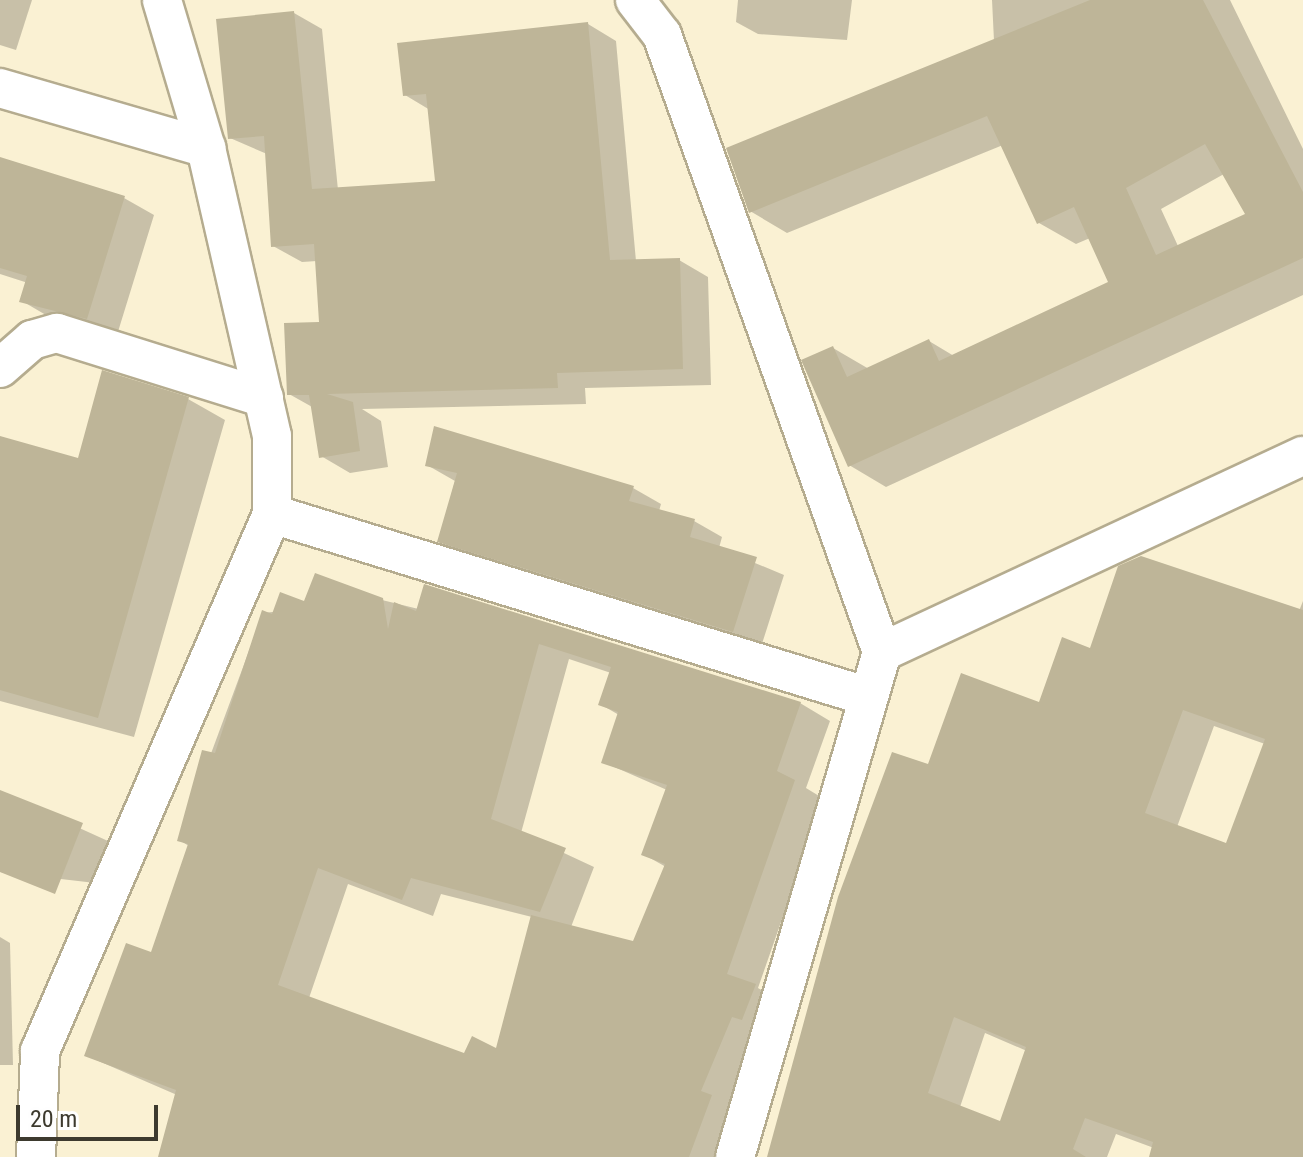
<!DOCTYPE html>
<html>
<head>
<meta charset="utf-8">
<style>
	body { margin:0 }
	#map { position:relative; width:1303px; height:1157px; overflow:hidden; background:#faf1d3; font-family:"Roboto Condensed",sans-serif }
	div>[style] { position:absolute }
	.shadow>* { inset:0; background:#0003 }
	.building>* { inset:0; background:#beb598 }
	.roads { filter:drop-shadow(2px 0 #b5ac8f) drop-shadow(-2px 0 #b5ac8f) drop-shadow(0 2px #b5ac8f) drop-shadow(0 -2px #b5ac8f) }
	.street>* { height:38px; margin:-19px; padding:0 19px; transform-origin:19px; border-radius:19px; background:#fff }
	span { translate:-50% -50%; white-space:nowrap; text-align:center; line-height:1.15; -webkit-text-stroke:6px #fefefe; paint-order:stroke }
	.scale { position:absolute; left:16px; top:1105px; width:142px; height:36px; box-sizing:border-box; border:4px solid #3d3a2e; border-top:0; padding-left:10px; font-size:24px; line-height:28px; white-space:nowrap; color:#3d3a2e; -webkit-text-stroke:6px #fefefe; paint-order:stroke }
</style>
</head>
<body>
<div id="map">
	<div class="shadow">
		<div style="clip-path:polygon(0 0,32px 0,16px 50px,0 45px)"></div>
		<div style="clip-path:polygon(738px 0,852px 0,847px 40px,758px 34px,736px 22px)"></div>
		<div style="clip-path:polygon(evenodd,992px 0,1230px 0,1303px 149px,1303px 295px,886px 487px,849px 465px,833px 348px,869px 369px,929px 341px,954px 356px,1111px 283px,1090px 238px,1076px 244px,1039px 223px,1003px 145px,787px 233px,750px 211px,994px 41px,992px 0,1224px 174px,1247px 215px,1178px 246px,1161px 209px,1224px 174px)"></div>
		<div style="clip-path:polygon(294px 13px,322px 29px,338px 190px,437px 183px,430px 110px,405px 95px,588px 24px,616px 41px,636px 261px,679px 260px,708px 277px,711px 385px,585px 388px,586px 404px,362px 409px,381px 421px,388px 467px,350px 473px,321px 456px,314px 408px,289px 394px,321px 323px,317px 261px,302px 262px,273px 246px,267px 154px,230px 138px)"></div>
		<div style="clip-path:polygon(0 159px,124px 198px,154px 215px,117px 335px,51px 318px,22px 301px,28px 283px,0 274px)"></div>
		<div style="clip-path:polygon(188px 399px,225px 420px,134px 737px,0 701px,0 438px,79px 460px)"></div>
		<div style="clip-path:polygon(427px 465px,633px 488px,661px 504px,659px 511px,694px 521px,722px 537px,719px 548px,784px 575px,761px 647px,467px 557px,439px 541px,455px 481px)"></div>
		<div style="clip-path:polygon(evenodd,382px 600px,800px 703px,830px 721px,806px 788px,824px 799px,758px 988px,784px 1003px,725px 1157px,160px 1157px,177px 1095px,87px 1056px,153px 955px,189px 846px,179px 840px,263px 613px,382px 600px,569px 659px,611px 673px,600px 704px,619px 715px,603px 762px,667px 790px,643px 854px,666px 867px,634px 943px,571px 927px,594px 867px,521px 833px,569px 659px,382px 600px,348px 884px,433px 916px,441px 894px,532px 917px,498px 1051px,465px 1056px,309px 998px,348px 884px)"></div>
		<div style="clip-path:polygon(evenodd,1303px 601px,1303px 1157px,1151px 1157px,1154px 1148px,1116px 1134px,1107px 1157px,768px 1157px,929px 767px,1040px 704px,1091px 650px,1299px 611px,1303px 601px,1214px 726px,1265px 744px,1227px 845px,1177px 827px,1214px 726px,1303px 601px,985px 1033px,1027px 1051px,1001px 1123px,960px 1107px,985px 1033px)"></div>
		<div style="clip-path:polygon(0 792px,119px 846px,104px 884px,0 872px)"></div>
		<div style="clip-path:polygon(0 937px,10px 943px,13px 1065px,0 1065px)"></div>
	</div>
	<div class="building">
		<div style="clip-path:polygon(evenodd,1090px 0,1203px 0,1303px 192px,1303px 258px,848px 467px,801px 360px,833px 346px,847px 377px,929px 339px,939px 361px,1108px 282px,1074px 207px,1037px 224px,987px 116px,749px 213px,726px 148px,1090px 0,1205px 144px,1245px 214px,1156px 255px,1126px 188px,1205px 144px)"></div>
		<div style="clip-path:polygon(294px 11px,312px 189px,435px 181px,426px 94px,403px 96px,397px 43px,588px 22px,610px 260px,680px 258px,683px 369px,557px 373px,558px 388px,327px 394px,353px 402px,360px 451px,319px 458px,309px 395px,287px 395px,284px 323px,319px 322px,314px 244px,271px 247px,264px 136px,228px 139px,216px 19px)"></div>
		<div style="clip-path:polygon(0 157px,125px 196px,87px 319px,19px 302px,27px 276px,0 268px)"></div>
		<div style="clip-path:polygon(102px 370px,189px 397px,98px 718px,0 690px,0 436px,78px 458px)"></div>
		<div style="clip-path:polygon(434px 426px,634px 486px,629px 501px,695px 519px,690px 537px,757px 557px,733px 632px,437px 542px,457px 473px,425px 466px)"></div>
		<div style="clip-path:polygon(evenodd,1141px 556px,1303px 610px,1303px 1157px,1149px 1157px,1153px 1142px,1085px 1118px,1073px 1149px,1086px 1157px,767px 1157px,838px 897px,892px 752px,928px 764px,961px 673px,1039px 702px,1062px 637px,1090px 648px,1118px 566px,1141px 556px,1183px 710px,1265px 739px,1226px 843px,1145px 813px,1183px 710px,1141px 556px,954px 1017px,1026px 1047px,1000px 1121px,928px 1093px,954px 1017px)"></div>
		<div style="clip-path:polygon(evenodd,315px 573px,383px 598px,388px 629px,394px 602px,416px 611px,424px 584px,801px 702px,777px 771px,795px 780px,727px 974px,756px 984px,742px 1020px,732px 1017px,701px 1091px,712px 1095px,689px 1157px,158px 1157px,176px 1090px,84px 1056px,126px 943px,151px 952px,188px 844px,177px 841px,202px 750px,215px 753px,262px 610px,272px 614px,280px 592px,304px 601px,315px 573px,539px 644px,611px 667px,598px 705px,618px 712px,601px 763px,667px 785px,641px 855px,665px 864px,633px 941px,531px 915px,496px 1048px,472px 1036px,464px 1053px,278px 985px,318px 868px,402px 900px,411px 878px,540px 912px,566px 848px,491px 819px,539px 644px)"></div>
		<div style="clip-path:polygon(0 790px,83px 823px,55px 894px,0 872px)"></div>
	</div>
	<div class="roads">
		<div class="street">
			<div style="left:635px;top:0;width:44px;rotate:52.4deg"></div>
			<div style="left:662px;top:35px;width:655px;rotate:70.38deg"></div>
			<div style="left:882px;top:652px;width:526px;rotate:106.23deg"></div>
			<div style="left:0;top:88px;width:215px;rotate:16.2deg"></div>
			<div style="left:0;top:368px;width:43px;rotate:-41.2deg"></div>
			<div style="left:32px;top:340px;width:26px;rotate:-16deg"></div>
			<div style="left:57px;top:333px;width:217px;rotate:17.4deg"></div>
			<div style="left:272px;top:514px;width:624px;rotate:17.04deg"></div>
			<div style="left:882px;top:652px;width:464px;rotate:-25deg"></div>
			<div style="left:36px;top:1157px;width:106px;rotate:-87.8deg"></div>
			<div style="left:40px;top:1051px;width:585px;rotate:-66.63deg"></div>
			<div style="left:272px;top:514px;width:78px;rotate:-90deg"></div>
			<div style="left:272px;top:436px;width:295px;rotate:-102.9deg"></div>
			<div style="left:206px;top:148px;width:154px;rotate:-106.6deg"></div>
		</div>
	</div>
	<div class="scale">20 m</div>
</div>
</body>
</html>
